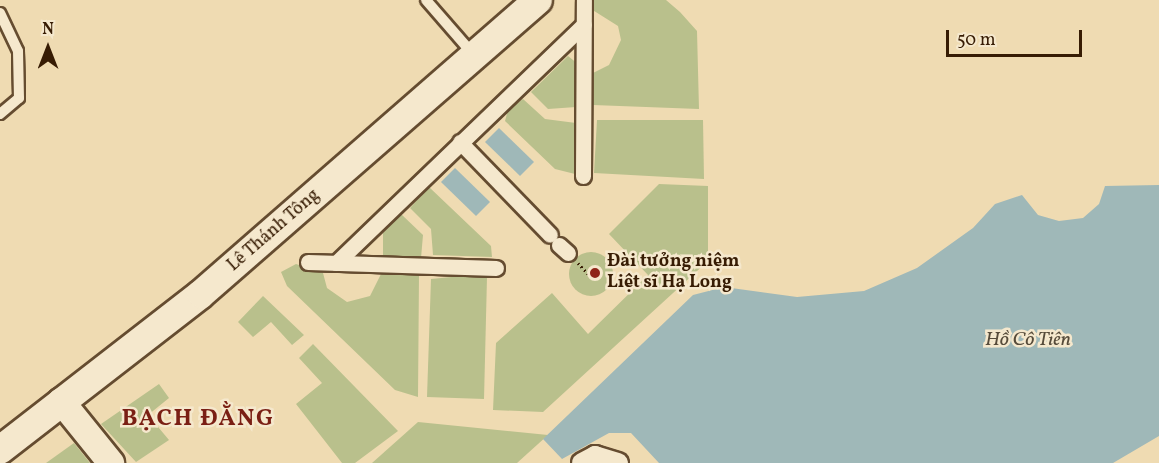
<!DOCTYPE html>
<html>
<head>
<meta charset="utf-8">
<style>
	body { margin:0 }
	#map { position:relative; width:1159px; height:463px; overflow:hidden; background:#efdbb2; font-family:Vollkorn,serif }
	div>[style] { position:absolute }
	.green>* { inset:0; background:#b9c08c }
	.round { border-radius:50% }
	.water>* { inset:0; background:#9fb8b8 }
	.path>* { height:3px; margin-top:-1.5px; transform-origin:0; background:repeating-linear-gradient(90deg,#371c04 0 1.5px,transparent 0 4.5px) }
	.roads { filter:drop-shadow(2px 0 #654c30) drop-shadow(-2px 0 #654c30) drop-shadow(0 2px #654c30) drop-shadow(0 -2px #654c30) }
	.service>* { height:10px; margin:-5px; padding:0 5px; transform-origin:5px; border-radius:5px; background:#f5e8cd }
	.pedestrian>* { height:15px; margin:-7.5px; padding:0 7.5px; transform-origin:7.5px; border-radius:7.5px; background:#f5e8cd }
	.minor>* { height:20px; margin:-10px; padding:0 10px; transform-origin:10px; border-radius:10px; background:#f5e8cd }
	.tertiary>* { height:26px; margin:-13px; padding:0 13px; transform-origin:13px; border-radius:13px; background:#f5e8cd }
	.secondary>* { height:28px; margin:-14px; padding:0 14px; transform-origin:14px; border-radius:14px; background:#f5e8cd }
	.dots>* { width:16px; height:16px; translate:-50% -50%; box-sizing:border-box; border:3px solid #f5e8cd; border-radius:50% }
	span { translate:-50% -50%; white-space:nowrap; text-align:center; line-height:1.15; -webkit-text-stroke:5px #f5e8cd; paint-order:stroke }
	.street-label { font-size:18px; color:#371c04 }
	.poi-label { font-size:18px; color:#371c04; font-weight:700 }
	.left { translate:0 -50%; text-align:left }
	.water-label { font-size:20px; color:#564b3a; font-style:italic }
	.district-label { font-size:24px; color:#7a1f14; font-weight:700; letter-spacing:1.5px }
	.north { position:absolute; left:18px; top:18px; width:60px; height:60px; -webkit-text-stroke:4px #f5e8cd; paint-order:stroke; rotate:0deg; font-size:16px; font-weight:700; line-height:24px; text-align:center; color:#371c04 }
	.north::after { content:''; display:block; margin:auto; width:21px; height:27px; background:#371c04; clip-path:polygon(50% 0,100% 100%,50% 72%,0 100%) }
	.scale { position:absolute; left:946px; top:30px; width:136px; height:27px; box-sizing:border-box; border:3px solid #371c04; border-top:0; padding-left:8px; font-size:18px; line-height:21px; white-space:nowrap; color:#371c04; -webkit-text-stroke:4px #f5e8cd; paint-order:stroke }
</style>
</head>
<body>
<div id="map">
	<div class="green">
		<div style="clip-path:polygon(590px 0,666px 0,680px 12px,697px 31px,699px 109px,593px 105px,593px 73px,609px 65px,621px 40px,618px 26px,591px 9px)"></div>
		<div style="clip-path:polygon(568px 56px,578px 64px,576px 107px,548px 109px,531px 92px)"></div>
		<div style="clip-path:polygon(523px 99px,545px 119px,576px 123px,575px 174px,555px 169px,505px 121px,508px 110px)"></div>
		<div style="clip-path:polygon(597px 120px,703px 120px,704px 179px,594px 173px)"></div>
		<div style="clip-path:polygon(659px 184px,708px 186px,708px 261px,543px 412px,493px 410px,496px 343px,552px 293px,588px 334px,648px 275px,609px 234px)"></div>
		<div style="clip-path:polygon(429px 187px,491px 246px,492px 257px,433px 255px,431px 229px,410px 208px)"></div>
		<div style="clip-path:polygon(401px 214px,423px 235px,421px 258px,383px 258px,383px 233px)"></div>
		<div class="round" style="left:569px;top:252px;width:44px;height:44px"></div>
		<div style="clip-path:polygon(296px 264px,323px 273px,327px 288px,347px 302px,370px 296px,381px 274px,419px 275px,418px 397px,395px 390px,287px 286px,281px 272px)"></div>
		<div style="clip-path:polygon(481px 274px,487px 277px,484px 399px,427px 397px,431px 279px)"></div>
		<div style="clip-path:polygon(263px 296px,304px 335px,292px 345px,271px 322px,253px 337px,238px 322px)"></div>
		<div style="clip-path:polygon(313px 344px,398px 431px,355px 463px,342px 463px,296px 404px,322px 383px,299px 358px)"></div>
		<div style="clip-path:polygon(159px 384px,169px 398px,148px 415px,169px 440px,136px 462px,101px 424px)"></div>
		<div style="clip-path:polygon(418px 422px,548px 435px,517px 463px,372px 463px)"></div>
		<div style="clip-path:polygon(74px 443px,90px 463px,46px 463px)"></div>
	</div>
	<div class="water">
		<div style="clip-path:polygon(499px 128px,534px 162px,520px 176px,485px 142px)"></div>
		<div style="clip-path:polygon(455px 168px,490px 202px,476px 216px,441px 182px)"></div>
		<div style="clip-path:polygon(1159px 185px,1159px 436px,1113px 463px,659px 463px,631px 433px,609px 433px,562px 459px,543px 439px,693px 295px,724px 287px,797px 297px,864px 291px,917px 268px,973px 228px,995px 204px,1022px 195px,1038px 215px,1059px 221px,1083px 218px,1099px 204px,1105px 186px)"></div>
	</div>
	<div class="path">
		<div style="left:578px;top:263px;width:22px;rotate:47deg"></div>
	</div>
	<div class="roads">
		<div class="service">
			<div style="left:426px;top:0;width:72px;rotate:49deg"></div>
			<div style="left:0;top:13px;width:42px;rotate:64.7deg"></div>
			<div style="left:18px;top:51px;width:47px;rotate:88.8deg"></div>
			<div style="left:19px;top:98px;width:25px;rotate:140deg"></div>
		</div>
		<div class="pedestrian">
			<div style="left:460px;top:142px;width:129px;rotate:45.9deg"></div>
			<div style="left:583px;top:176px;width:176px;rotate:-89.7deg"></div>
			<div style="left:559px;top:245px;width:12px;rotate:42deg"></div>
			<div style="left:308px;top:262px;width:188px;rotate:1.8deg"></div>
			<div style="left:336px;top:263px;width:344px;rotate:-43.9deg"></div>
		</div>
		<div class="minor">
			<div style="left:582px;top:463px;width:15px;rotate:-28deg"></div>
			<div style="left:595px;top:456px;width:24px;rotate:17deg"></div>
		</div>
		<div class="tertiary">
			<div style="left:61px;top:401px;width:80px;rotate:51.1deg"></div>
		</div>
		<div class="secondary">
			<div style="left:0;top:450px;width:254px;rotate:-37.8deg"></div>
			<div style="left:201px;top:294px;width:447px;rotate:-41.1deg"></div>
		</div>
	</div>
	<div class="dots">
		<div style="left:595px;top:273px;background:#8f2418"></div>
	</div>
	<div class="street-label">
		<span style="left:274px;top:231px;rotate:-41deg">Lê Thánh Tông</span>
	</div>
	<div class="poi-label">
		<span class="left" style="left:607px;top:273px">Đài tưởng niệm<br>Liệt sĩ Hạ Long</span>
	</div>
	<div class="water-label">
		<span style="left:1028px;top:340px">Hồ Cô Tiên</span>
	</div>
	<div class="district-label">
		<span style="left:198px;top:420px">BẠCH ĐẰNG</span>
	</div>
	<div class="north">N</div>
	<div class="scale">50 m</div>
</div>
</body>
</html>
